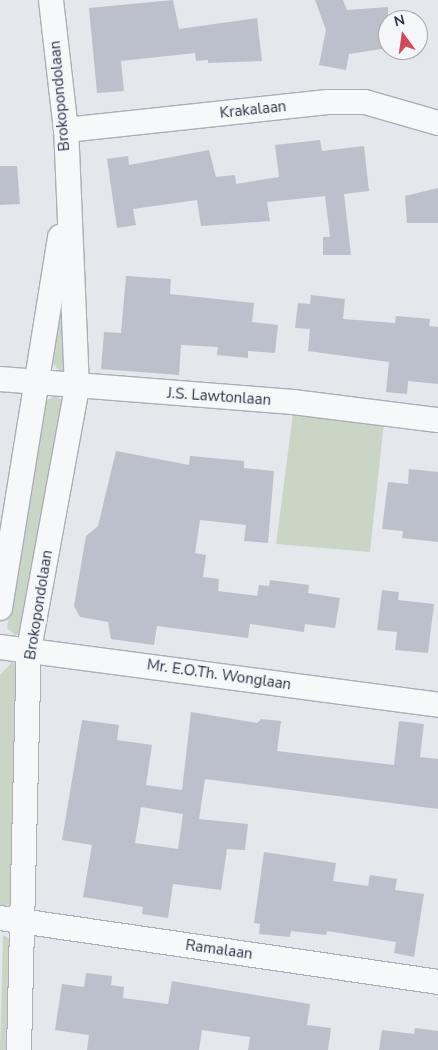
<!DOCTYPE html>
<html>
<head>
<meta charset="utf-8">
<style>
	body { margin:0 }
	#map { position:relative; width:438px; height:1050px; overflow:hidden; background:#e4e7ec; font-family:"Nunito Sans",sans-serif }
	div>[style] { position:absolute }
	.green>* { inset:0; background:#c9d6c5 }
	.building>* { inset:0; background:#bbc0ca }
	.roads { filter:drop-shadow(1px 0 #a9aeb7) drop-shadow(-1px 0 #a9aeb7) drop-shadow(0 1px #a9aeb7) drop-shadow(0 -1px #a9aeb7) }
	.street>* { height:24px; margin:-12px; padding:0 12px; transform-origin:12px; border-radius:12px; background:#f7f8fa }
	span { translate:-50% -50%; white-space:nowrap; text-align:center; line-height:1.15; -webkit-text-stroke:5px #f4f6f9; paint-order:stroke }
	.street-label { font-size:15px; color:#2b3445 }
	.north { position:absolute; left:378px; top:10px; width:50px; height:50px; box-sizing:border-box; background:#f4f6f9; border:1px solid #a4a8b1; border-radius:50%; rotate:346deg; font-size:14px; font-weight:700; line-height:20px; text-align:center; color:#2b3445 }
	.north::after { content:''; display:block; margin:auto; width:18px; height:22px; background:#d1495b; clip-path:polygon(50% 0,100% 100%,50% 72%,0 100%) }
</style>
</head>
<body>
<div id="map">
	<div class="green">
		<div style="clip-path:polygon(63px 296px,64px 371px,61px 373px,51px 361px)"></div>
		<div style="clip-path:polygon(57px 396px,63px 402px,21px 633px,15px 635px,7px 628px,46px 400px)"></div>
		<div style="clip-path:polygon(293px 414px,384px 422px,370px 552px,276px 544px)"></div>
		<div style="clip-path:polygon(12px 662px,17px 664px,12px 904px,0 907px,0 675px)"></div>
		<div style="clip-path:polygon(3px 935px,10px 939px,10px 1050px,0 1050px)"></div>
	</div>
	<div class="building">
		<div style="clip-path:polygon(173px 0,179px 29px,257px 18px,262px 61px,208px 63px,208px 60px,196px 61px,195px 53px,121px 61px,124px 91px,97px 93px,89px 8px)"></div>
		<div style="clip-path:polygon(315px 0,343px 0,347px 10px,388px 7px,388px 48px,349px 54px,346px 70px,319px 65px,326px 30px)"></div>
		<div style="clip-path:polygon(320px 140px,322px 151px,364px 146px,369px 191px,344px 194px,351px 255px,323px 255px,323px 237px,330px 237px,325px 196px,267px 202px,270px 221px,201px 226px,197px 200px,133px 209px,136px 225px,117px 228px,107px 159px,128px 156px,129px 165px,209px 150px,216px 177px,235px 175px,236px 184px,279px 177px,275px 145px)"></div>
		<div style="clip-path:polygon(0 166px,17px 166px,20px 204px,0 205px)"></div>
		<div style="clip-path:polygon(438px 188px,438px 223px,407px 223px,405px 196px)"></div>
		<div style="clip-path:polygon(126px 276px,171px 279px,170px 294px,254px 303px,252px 322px,278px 325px,275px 353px,248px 351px,248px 358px,217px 355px,218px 347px,181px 345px,179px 375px,101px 369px,104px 332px,121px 333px)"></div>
		<div style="clip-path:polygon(311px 295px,345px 299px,343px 319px,395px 323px,396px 316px,430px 319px,429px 326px,438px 327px,438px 384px,408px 381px,407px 394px,386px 392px,389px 362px,308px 351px,310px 329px,295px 328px,298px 303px,310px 304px)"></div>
		<div style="clip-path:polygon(116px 451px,189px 465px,190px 456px,244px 461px,244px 468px,274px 471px,268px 543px,244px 541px,246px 525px,200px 520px,195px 553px,206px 555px,203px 577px,219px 579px,218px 591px,257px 596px,259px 585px,269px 586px,270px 580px,309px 585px,308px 593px,340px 598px,335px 628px,305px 624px,304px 632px,250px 624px,248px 638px,157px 626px,154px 645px,111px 639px,108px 622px,80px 617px,74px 606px,86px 536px,98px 526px)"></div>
		<div style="clip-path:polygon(409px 469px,438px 472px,438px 542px,402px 538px,403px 531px,382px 529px,388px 482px,408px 484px)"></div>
		<div style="clip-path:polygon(382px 590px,399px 592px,398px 600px,434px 604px,428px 653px,395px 650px,397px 632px,377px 630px)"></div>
		<div style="clip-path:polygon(evenodd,191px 712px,257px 723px,261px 719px,281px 721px,277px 751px,394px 765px,399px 721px,424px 724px,420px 757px,438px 759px,438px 809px,205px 779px,199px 819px,248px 824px,245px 850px,227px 849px,221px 890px,173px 884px,168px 918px,142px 914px,143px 907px,83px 897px,92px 845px,62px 840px,82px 720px,119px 725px,117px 740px,152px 745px,146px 785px,182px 790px,191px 712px,141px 807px,183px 814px,178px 849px,135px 843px,141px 807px)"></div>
		<div style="clip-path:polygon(264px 852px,336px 863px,333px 881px,368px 886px,370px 875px,397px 879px,395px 890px,424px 894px,414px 957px,394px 953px,396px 942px,327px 931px,326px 935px,291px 931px,290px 937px,259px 934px,260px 924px,254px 923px)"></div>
		<div style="clip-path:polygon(86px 973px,112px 976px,111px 985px,124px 987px,123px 998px,168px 1004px,172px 981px,310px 1004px,307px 1025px,331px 1028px,328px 1050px,248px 1050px,250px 1037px,202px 1030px,199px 1050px,87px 1050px,89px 1035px,55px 1030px,62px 984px,84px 987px)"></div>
		<div style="clip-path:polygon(415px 1028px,438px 1031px,438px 1050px,379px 1050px,382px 1030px,414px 1034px)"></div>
	</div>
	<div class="roads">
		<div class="street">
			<div style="left:66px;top:130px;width:263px;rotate:-6.1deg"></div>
			<div style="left:328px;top:102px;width:37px"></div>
			<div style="left:365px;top:102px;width:76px;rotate:16deg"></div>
			<div style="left:0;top:379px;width:294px;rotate:4.5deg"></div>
			<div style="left:293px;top:402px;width:146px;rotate:7.1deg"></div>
			<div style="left:0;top:608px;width:376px;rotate:-80.8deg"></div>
			<div style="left:0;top:647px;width:442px;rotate:7.5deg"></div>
			<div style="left:0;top:918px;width:443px;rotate:8.3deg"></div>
			<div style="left:19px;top:1050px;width:401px;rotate:-88.6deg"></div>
			<div style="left:29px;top:649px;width:265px;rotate:-79.6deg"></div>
			<div style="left:77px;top:388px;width:258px;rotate:-92.4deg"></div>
			<div style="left:66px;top:130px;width:131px;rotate:-96.6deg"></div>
		</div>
	</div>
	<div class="street-label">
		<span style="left:60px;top:96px;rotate:-95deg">Brokopondolaan</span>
		<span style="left:253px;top:110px;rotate:-6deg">Krakalaan</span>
		<span style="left:219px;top:397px;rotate:4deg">J.S. Lawtonlaan</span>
		<span style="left:39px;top:605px;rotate:-81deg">Brokopondolaan</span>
		<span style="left:219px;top:675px;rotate:8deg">Mr. E.O.Th. Wonglaan</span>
		<span style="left:219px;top:950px;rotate:8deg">Ramalaan</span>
	</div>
	<div class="north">N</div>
</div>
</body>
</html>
